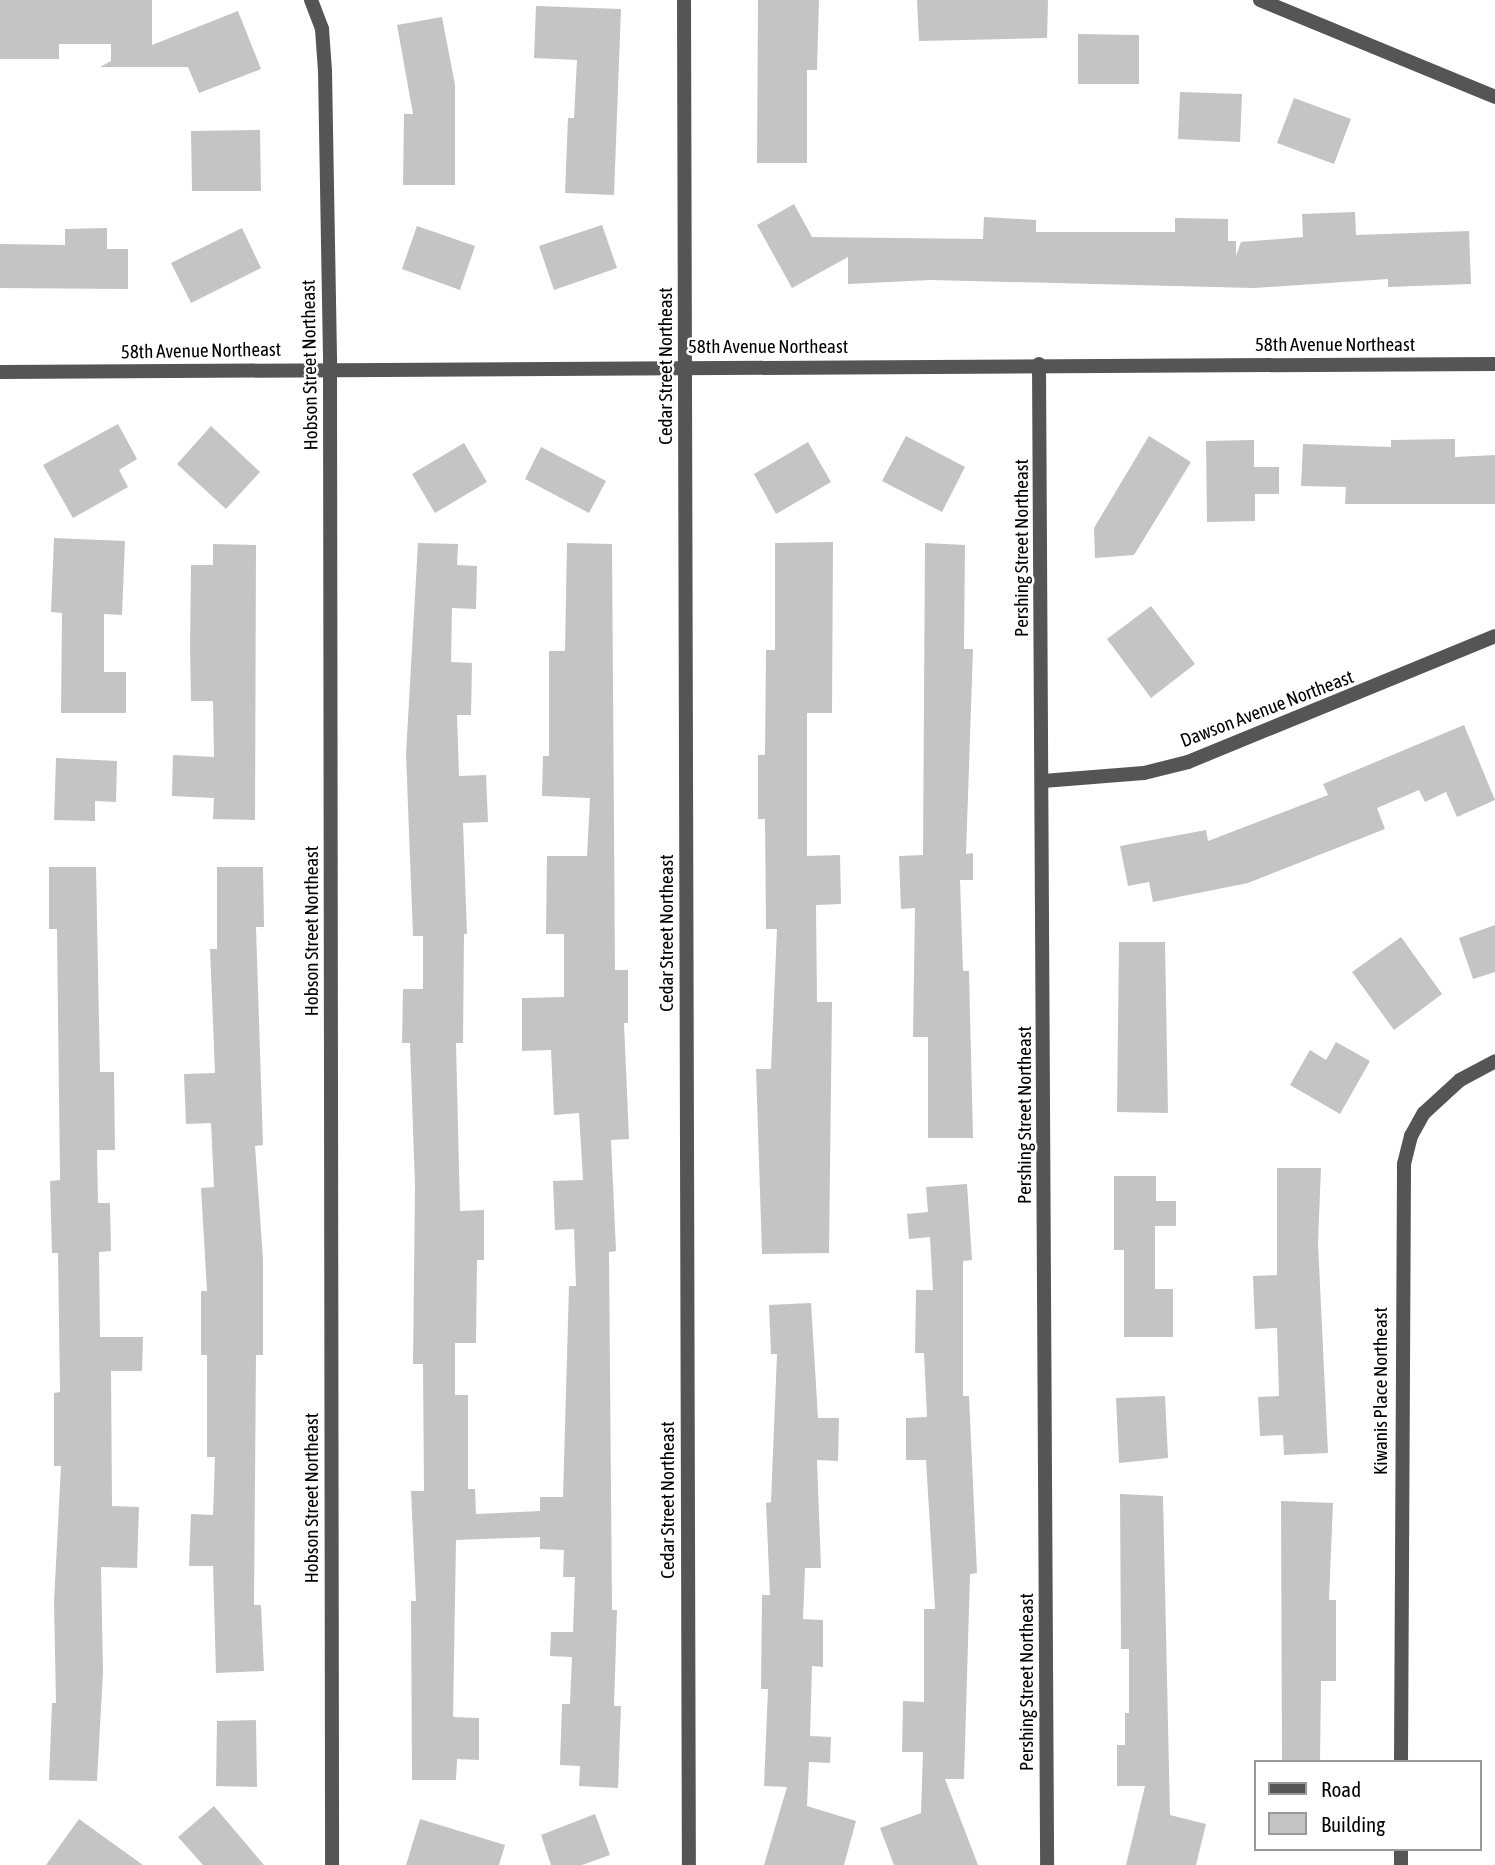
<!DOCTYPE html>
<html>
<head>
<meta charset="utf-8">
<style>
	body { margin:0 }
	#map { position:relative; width:1495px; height:1865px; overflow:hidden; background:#fff; font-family:"Asap Condensed",sans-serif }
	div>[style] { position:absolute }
	.building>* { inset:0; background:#c4c4c4 }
	.minor>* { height:14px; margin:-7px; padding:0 7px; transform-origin:7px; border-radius:7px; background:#555 }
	span { translate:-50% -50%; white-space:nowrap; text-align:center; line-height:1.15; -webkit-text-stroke:5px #fff; paint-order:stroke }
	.street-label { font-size:19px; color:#000 }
	.legend { position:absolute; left:1254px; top:1760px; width:228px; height:91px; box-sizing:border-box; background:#fff; border:2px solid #999; margin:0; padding:9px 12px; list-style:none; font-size:21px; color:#000 }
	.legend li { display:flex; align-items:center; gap:14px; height:35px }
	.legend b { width:35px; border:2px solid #999 }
</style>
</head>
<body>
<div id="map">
	<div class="building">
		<div style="clip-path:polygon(0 0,152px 0,152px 45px,238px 11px,261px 69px,199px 93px,188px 67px,100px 67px,111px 61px,111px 44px,59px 44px,59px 59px,0 59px)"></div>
		<div style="clip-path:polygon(758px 0,819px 0,817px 70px,807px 70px,807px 163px,757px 163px)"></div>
		<div style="clip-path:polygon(917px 0,1048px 0,1047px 38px,919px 41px)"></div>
		<div style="clip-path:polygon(536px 6px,621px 9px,614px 195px,565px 193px,568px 118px,574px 118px,577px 60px,534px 58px)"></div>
		<div style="clip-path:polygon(442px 17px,455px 85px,455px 185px,403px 185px,404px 114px,413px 114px,397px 25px)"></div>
		<div style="clip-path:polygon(1078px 34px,1139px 35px,1139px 84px,1078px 84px)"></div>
		<div style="clip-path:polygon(1180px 92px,1242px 94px,1240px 142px,1178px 139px)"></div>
		<div style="clip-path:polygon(1294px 98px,1351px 119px,1334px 164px,1277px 143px)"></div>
		<div style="clip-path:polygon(260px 130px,261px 191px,192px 191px,191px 131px)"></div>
		<div style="clip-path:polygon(794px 204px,812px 237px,983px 239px,984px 217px,1036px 220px,1036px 232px,1175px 232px,1175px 218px,1228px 219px,1228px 241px,1236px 241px,1236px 256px,1241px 242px,1303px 237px,1302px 214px,1355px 212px,1356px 235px,1469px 231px,1471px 284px,1388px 287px,1388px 279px,1254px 288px,930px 280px,848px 284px,848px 257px,792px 288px,757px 225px)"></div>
		<div style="clip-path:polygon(602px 225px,617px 268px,554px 290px,539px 246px)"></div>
		<div style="clip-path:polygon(417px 226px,475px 246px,460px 290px,402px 269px)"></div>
		<div style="clip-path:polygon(107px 228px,107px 249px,128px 249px,128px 289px,0 288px,0 244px,65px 245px,65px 229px)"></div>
		<div style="clip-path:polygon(242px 228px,261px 268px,191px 303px,171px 263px)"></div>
		<div style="clip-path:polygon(118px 424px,137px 459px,119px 470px,128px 487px,73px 518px,43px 465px)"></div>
		<div style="clip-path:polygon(211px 426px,260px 472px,226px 509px,177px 464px)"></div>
		<div style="clip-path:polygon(906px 436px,965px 467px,942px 512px,882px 481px)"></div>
		<div style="clip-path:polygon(1149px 436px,1191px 462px,1134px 555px,1095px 558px,1094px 528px)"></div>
		<div style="clip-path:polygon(1455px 439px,1455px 457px,1495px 455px,1495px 504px,1345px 504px,1346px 487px,1301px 486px,1303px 444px,1391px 447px,1391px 440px)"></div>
		<div style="clip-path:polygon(1254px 440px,1254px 467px,1279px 467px,1279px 494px,1255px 494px,1255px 521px,1207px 522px,1206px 441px)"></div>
		<div style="clip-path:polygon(808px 442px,831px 482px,776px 514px,754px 474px)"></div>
		<div style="clip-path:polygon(464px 443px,487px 482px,435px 513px,412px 474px)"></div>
		<div style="clip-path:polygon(541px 447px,606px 481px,589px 513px,525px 479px)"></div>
		<div style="clip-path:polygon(54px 538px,125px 541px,122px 615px,104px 614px,104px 672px,126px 672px,126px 713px,61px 713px,62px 613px,51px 612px)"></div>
		<div style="clip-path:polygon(833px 542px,832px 713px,807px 713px,807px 856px,840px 855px,841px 904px,816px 905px,817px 1002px,832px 1002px,829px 1253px,762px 1254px,756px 1069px,771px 1069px,777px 929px,766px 929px,765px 819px,758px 819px,758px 755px,765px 755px,766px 650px,775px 650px,775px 543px)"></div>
		<div style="clip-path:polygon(418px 543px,458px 544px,457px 565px,477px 566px,476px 609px,452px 608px,451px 662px,472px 663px,471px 715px,457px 715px,459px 776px,486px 775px,488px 822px,463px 823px,467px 934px,464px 934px,463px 1043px,456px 1043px,460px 1211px,484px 1210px,484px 1260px,477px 1260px,476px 1343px,455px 1343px,455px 1395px,468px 1395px,468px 1489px,475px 1489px,476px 1514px,540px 1511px,540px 1497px,563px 1497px,569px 1286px,576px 1286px,574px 1229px,555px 1230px,553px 1181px,583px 1180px,579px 1113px,554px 1115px,551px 1050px,522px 1051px,522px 998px,564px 997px,564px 934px,546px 934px,547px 856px,587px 856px,590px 798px,542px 796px,543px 756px,549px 756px,549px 651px,565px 651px,567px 543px,612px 544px,615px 970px,628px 970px,628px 1023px,624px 1023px,629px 1139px,611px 1140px,616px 1251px,609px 1252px,612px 1610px,617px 1610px,614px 1706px,621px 1706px,618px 1788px,579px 1786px,580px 1766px,560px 1765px,562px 1704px,570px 1704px,572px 1657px,550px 1656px,551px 1632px,573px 1632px,575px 1577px,563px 1577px,564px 1550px,540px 1549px,540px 1537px,456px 1540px,453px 1717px,479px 1718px,479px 1760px,457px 1759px,456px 1780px,412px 1780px,411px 1601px,416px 1601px,411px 1491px,424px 1491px,423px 1364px,413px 1364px,415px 1186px,410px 1043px,402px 1043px,403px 989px,423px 989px,423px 936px,413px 936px,406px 754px)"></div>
		<div style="clip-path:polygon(925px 543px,965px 545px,964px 649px,973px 649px,966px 854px,973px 853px,973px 880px,960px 880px,963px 971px,969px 971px,973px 1138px,928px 1138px,928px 1037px,913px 1037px,915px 908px,901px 909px,899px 856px,923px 855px)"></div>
		<div style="clip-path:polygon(213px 544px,256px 545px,255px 820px,213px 819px,214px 798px,172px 796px,173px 755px,214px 757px,213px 701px,191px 701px,190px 645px,191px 565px,213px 565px)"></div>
		<div style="clip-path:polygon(1151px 606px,1195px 664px,1151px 698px,1107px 639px)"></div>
		<div style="clip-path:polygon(1464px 725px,1495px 800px,1457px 817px,1446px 792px,1425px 802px,1419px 790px,1377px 808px,1385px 829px,1248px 883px,1153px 902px,1149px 882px,1128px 886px,1120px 846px,1206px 830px,1208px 841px,1328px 795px,1323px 784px)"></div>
		<div style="clip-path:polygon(56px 758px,117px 761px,116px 802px,95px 801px,95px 821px,54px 820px)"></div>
		<div style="clip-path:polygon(49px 867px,96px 867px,100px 1072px,114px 1072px,115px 1150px,97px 1150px,98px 1203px,110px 1203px,111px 1251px,99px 1252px,100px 1337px,143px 1337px,142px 1371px,111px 1371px,112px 1506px,139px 1507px,137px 1568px,101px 1567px,103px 1672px,97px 1781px,49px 1780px,52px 1703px,56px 1703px,54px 1602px,61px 1466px,54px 1466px,54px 1393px,60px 1392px,58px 1253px,52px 1253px,50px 1181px,60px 1180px,57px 929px,49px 929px)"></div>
		<div style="clip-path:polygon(217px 867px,263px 867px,264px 927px,256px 927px,263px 1145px,255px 1146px,263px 1259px,263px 1355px,256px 1355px,254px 1605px,261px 1605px,264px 1671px,216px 1673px,213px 1566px,189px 1566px,191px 1514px,213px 1515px,215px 1457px,207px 1457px,207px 1355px,201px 1355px,201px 1291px,207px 1291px,201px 1188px,214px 1187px,211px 1123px,186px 1124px,184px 1074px,215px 1073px,210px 949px,217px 949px)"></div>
		<div style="clip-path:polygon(1495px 925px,1495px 972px,1473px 979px,1459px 938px)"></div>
		<div style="clip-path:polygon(1401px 937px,1442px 994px,1394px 1030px,1352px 972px)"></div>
		<div style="clip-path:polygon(1119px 942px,1165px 942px,1168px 1113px,1117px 1112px)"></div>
		<div style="clip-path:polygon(1336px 1042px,1370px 1061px,1340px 1114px,1290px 1085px,1310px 1050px,1326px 1060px)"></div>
		<div style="clip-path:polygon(1277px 1168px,1321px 1168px,1318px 1243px,1328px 1453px,1284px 1455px,1283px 1435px,1260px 1436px,1258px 1397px,1279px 1396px,1277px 1328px,1255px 1329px,1253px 1276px,1277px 1275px)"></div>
		<div style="clip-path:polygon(1114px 1176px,1156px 1176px,1156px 1201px,1176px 1201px,1176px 1226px,1155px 1226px,1155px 1289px,1173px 1289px,1173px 1337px,1124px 1337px,1124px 1250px,1114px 1250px)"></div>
		<div style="clip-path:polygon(967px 1184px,972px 1260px,963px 1261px,963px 1396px,969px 1396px,977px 1573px,970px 1574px,964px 1779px,945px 1779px,978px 1865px,894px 1865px,880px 1828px,921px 1813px,923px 1752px,902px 1752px,903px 1701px,924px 1702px,924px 1609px,935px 1609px,926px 1460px,906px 1460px,906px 1418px,927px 1417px,924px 1353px,915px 1353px,916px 1290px,933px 1290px,930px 1237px,909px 1239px,907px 1214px,928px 1212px,926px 1187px)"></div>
		<div style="clip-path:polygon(811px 1303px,818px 1418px,839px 1418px,838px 1461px,817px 1460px,821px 1568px,805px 1568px,803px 1619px,823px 1620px,823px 1667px,812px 1666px,810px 1736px,831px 1737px,830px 1763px,809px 1762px,807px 1806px,856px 1821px,844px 1865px,764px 1865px,787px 1787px,764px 1786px,768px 1689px,761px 1689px,762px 1595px,770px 1595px,766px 1503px,771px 1502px,777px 1354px,771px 1354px,769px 1305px)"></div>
		<div style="clip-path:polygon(1165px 1396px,1168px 1458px,1119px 1463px,1116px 1398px)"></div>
		<div style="clip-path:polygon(1120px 1494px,1163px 1496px,1170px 1815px,1206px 1824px,1196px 1865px,1126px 1865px,1145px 1786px,1117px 1786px,1117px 1745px,1125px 1745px,1125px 1713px,1129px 1713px,1129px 1649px,1121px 1649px)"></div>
		<div style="clip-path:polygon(1281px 1501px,1333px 1503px,1329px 1600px,1336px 1600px,1336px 1681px,1321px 1681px,1320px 1762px,1282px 1762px)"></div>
		<div style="clip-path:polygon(256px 1720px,257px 1787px,216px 1786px,217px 1721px)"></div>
		<div style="clip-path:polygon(214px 1806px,264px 1865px,203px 1865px,178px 1837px)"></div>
		<div style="clip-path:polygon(595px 1814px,610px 1855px,582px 1865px,551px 1865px,541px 1835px)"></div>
		<div style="clip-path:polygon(79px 1819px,143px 1865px,46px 1865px)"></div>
		<div style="clip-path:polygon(420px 1819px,505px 1845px,499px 1865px,406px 1865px)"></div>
	</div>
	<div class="minor">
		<div style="left:311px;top:0;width:31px;rotate:69deg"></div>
		<div style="left:322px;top:29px;width:42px;rotate:85.9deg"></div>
		<div style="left:325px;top:71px;width:298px;rotate:89deg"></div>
		<div style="left:330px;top:369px;width:1496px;rotate:89.92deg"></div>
		<div style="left:684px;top:0;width:1865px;rotate:89.85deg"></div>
		<div style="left:1260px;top:0;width:254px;rotate:22.4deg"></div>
		<div style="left:1039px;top:364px;width:1501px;rotate:89.69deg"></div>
		<div style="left:0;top:372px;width:1495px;rotate:-0.31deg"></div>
		<div style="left:1043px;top:781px;width:101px;rotate:-4.5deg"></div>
		<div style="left:1144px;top:773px;width:45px;rotate:-14deg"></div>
		<div style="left:1188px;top:762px;width:332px;rotate:-22.3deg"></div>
		<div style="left:1401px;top:1762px;width:598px;rotate:-89.71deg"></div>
		<div style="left:1404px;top:1164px;width:29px;rotate:-76deg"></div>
		<div style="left:1411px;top:1136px;width:26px;rotate:-61deg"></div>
		<div style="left:1424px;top:1113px;width:49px;rotate:-42.5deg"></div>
		<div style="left:1460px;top:1080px;width:40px;rotate:-28deg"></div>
		<div style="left:1401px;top:1849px;width:16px;rotate:90deg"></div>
	</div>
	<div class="street-label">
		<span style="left:1335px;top:345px">58th Avenue Northeast</span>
		<span style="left:768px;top:347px">58th Avenue Northeast</span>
		<span style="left:201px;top:351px;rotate:-1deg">58th Avenue Northeast</span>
		<span style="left:310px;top:365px;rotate:-91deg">Hobson Street Northeast</span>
		<span style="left:666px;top:366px;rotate:-90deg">Cedar Street Northeast</span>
		<span style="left:1022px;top:548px;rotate:-90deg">Pershing Street Northeast</span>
		<span style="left:1267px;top:709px;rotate:-21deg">Dawson Avenue Northeast</span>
		<span style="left:312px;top:931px;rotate:-90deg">Hobson Street Northeast</span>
		<span style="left:667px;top:933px;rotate:-90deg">Cedar Street Northeast</span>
		<span style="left:1025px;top:1115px;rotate:-90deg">Pershing Street Northeast</span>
		<span style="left:1381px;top:1391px;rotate:-90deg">Kiwanis Place Northeast</span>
		<span style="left:312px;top:1498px;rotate:-90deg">Hobson Street Northeast</span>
		<span style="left:668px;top:1500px;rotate:-90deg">Cedar Street Northeast</span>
		<span style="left:1027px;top:1682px;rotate:-90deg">Pershing Street Northeast</span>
	</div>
	<ul class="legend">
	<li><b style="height:9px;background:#555"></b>Road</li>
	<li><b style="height:19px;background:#c4c4c4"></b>Building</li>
	</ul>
</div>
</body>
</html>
